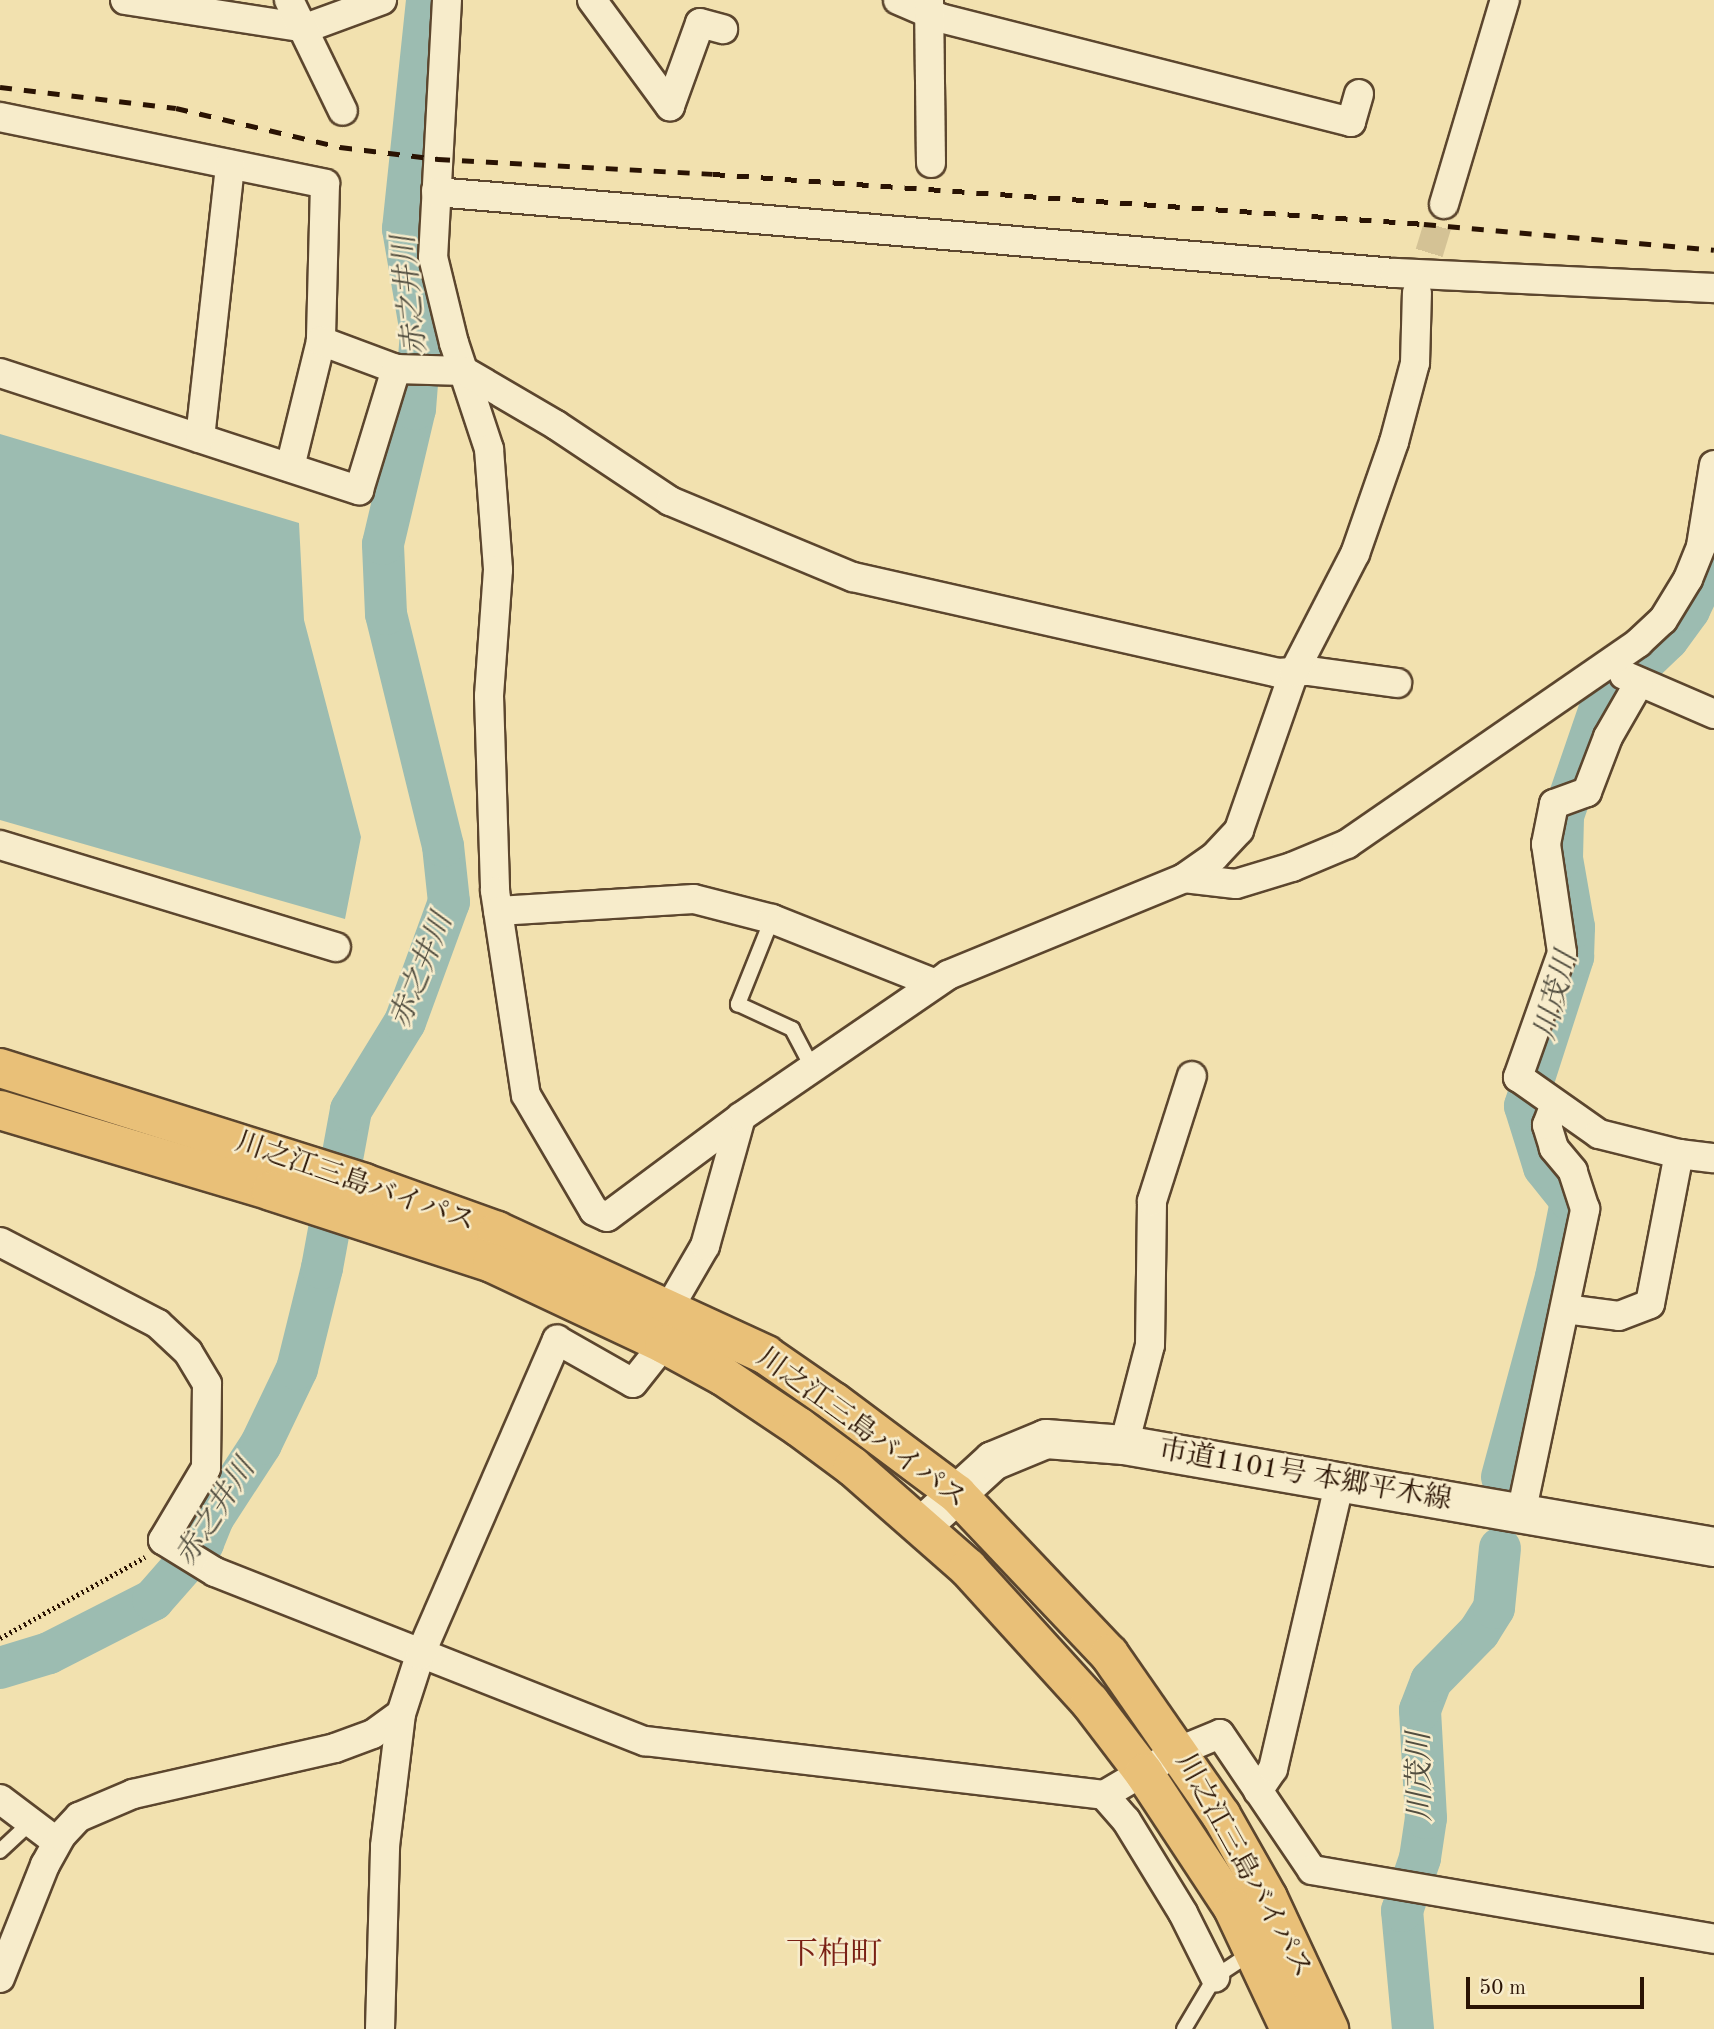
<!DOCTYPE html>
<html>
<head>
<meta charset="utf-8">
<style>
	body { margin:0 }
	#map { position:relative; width:1714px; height:2029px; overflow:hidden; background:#f2e1af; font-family:"Old Standard TT","Noto Serif JP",serif }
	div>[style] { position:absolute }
	.water>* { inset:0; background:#9cbcb1 }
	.river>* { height:42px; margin:-21px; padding:0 21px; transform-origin:21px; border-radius:21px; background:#9cbcb1 }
	.street-tunnel>* { height:28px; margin-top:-14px; transform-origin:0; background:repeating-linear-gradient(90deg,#d4c295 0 28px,transparent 0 42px) }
	.path>* { height:4.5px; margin-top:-2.25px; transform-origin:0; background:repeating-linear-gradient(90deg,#2a1303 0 2px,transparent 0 5.5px) }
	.roads { filter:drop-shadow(2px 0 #5c462e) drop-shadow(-2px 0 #5c462e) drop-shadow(0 2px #5c462e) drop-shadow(0 -2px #5c462e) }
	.lane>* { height:14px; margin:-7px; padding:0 7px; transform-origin:7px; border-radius:7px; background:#f7eccb }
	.street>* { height:28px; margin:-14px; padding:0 14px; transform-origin:14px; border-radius:14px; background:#f7eccb }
	.secondary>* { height:38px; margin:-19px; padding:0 19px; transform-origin:19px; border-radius:19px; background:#f7eccb }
	.highway>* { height:38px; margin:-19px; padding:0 19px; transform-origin:19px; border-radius:19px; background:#e9c078 }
	.rail>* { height:5px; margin-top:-2.5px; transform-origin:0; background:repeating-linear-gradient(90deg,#2a1303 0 12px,transparent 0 24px) }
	span { translate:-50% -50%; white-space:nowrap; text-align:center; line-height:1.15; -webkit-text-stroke:5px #f7eccb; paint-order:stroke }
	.street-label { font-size:28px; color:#2a1303 }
	.water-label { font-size:30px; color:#524e40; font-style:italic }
	.quarter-label { font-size:32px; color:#7a1f14 }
	.scale { position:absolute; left:1466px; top:1977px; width:178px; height:32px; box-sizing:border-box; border:4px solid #2a1303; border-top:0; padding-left:9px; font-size:21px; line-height:24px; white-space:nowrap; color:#2a1303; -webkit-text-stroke:5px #f7eccb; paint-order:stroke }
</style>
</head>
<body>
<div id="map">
	<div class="water">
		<div style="clip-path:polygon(0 434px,299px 523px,304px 620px,361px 837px,345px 919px,0 820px)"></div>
	</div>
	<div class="river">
		<div style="left:1502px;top:1477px;width:207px;rotate:-74.9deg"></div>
		<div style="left:1556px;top:1277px;width:77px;rotate:-78.8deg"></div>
		<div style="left:1571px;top:1201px;width:43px;rotate:-128.5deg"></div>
		<div style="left:1544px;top:1167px;width:64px;rotate:-107.3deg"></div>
		<div style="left:1525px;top:1106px;width:157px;rotate:-72.1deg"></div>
		<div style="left:1573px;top:957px;width:30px;rotate:-88deg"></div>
		<div style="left:1574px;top:927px;width:70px;rotate:-99.9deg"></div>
		<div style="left:1562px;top:858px;width:42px;rotate:-88.6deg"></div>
		<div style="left:1563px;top:816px;width:120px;rotate:-71.1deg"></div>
		<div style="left:1602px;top:702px;width:91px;rotate:-43.7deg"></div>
		<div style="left:1668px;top:639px;width:36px;rotate:-54deg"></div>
		<div style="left:1689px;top:610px;width:47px;rotate:-64.5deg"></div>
		<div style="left:1709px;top:568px;width:29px;rotate:-80deg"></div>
		<div style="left:0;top:1668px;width:51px;rotate:-17deg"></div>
		<div style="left:49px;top:1653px;width:117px;rotate:-27deg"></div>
		<div style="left:153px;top:1600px;width:76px;rotate:-48.7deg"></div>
		<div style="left:203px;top:1543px;width:27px;rotate:-68deg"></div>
		<div style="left:213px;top:1518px;width:88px;rotate:-57deg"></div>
		<div style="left:261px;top:1444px;width:83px;rotate:-64.4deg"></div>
		<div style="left:297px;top:1369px;width:104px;rotate:-76.1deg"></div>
		<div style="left:322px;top:1268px;width:161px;rotate:-79.6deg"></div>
		<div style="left:351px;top:1110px;width:103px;rotate:-58.5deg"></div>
		<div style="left:405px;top:1022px;width:128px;rotate:-69.9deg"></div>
		<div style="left:449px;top:902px;width:56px;rotate:-96.1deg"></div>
		<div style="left:443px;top:846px;width:239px;rotate:-103.8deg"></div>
		<div style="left:386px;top:614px;width:70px;rotate:-92.5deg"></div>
		<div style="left:383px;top:544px;width:139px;rotate:-76.7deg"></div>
		<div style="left:415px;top:409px;width:76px;rotate:-85.5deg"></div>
		<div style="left:421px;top:333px;width:106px;rotate:-99.8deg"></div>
		<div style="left:403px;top:229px;width:230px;rotate:-84deg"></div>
		<div style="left:1413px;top:2029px;width:119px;rotate:-95.3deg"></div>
		<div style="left:1402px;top:1911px;width:56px;rotate:-71.2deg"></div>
		<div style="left:1420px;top:1858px;width:40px;rotate:-81.5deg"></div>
		<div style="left:1426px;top:1818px;width:108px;rotate:-93.2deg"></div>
		<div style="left:1420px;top:1710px;width:31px;rotate:-69deg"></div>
		<div style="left:1431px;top:1681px;width:69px;rotate:-45.6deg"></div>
		<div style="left:1479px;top:1632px;width:28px;rotate:-58deg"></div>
		<div style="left:1494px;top:1608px;width:60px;rotate:-84.3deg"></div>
	</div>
	<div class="street-tunnel">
		<div style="left:1417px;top:293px;width:93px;rotate:-73.1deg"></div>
	</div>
	<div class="path">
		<div style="left:0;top:1638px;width:166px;rotate:-29.2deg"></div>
	</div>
	<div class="roads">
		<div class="lane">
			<div style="left:772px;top:919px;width:92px;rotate:111.8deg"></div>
			<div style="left:738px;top:1004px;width:60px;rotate:24.8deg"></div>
			<div style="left:792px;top:1029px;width:43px;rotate:62.2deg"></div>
			<div style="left:0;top:1851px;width:42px;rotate:-43.1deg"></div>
			<div style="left:1184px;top:2029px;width:61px;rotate:-59.2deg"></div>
			<div style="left:1215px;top:1977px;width:43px;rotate:-33.7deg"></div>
		</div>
		<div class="street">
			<div style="left:125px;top:0;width:183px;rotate:8.8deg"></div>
			<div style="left:306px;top:28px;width:81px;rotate:-20.2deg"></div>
			<div style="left:289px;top:0;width:123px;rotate:64.1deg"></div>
			<div style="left:447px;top:0;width:257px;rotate:93.1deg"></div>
			<div style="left:433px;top:257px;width:89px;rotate:76.3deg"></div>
			<div style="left:454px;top:343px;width:112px;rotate:71.7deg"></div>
			<div style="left:489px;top:449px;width:121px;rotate:85.7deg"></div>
			<div style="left:498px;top:570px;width:126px;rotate:94.1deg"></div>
			<div style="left:489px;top:696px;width:195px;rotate:88.2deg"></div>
			<div style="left:495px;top:891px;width:206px;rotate:81.4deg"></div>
			<div style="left:526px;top:1095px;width:134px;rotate:59.6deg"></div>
			<div style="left:594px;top:1211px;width:14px;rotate:25deg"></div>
			<div style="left:607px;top:1217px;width:167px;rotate:-36.7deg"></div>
			<div style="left:592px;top:0;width:132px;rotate:53.7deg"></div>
			<div style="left:670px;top:106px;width:88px;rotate:-70.1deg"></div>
			<div style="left:700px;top:23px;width:24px;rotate:15deg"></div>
			<div style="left:898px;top:0;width:46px;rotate:23.2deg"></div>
			<div style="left:940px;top:18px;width:424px;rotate:14.2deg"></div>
			<div style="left:1351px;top:122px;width:29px;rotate:-74deg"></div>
			<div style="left:929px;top:0;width:163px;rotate:89.3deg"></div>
			<div style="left:0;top:117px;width:332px;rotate:11.6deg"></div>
			<div style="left:325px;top:184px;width:157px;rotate:91.5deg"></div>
			<div style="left:321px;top:341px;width:130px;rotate:103.8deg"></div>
			<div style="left:436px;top:192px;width:962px;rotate:4.83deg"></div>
			<div style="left:1395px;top:273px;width:319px;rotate:2.7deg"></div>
			<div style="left:1444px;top:204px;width:213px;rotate:-73.4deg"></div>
			<div style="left:321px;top:341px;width:80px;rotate:20.5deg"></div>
			<div style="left:0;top:373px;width:378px;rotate:18.1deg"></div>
			<div style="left:359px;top:490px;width:127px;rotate:-73deg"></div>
			<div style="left:396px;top:369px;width:68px;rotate:1.7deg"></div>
			<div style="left:464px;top:371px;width:107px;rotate:30.4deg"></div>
			<div style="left:556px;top:425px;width:137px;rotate:33.7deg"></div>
			<div style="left:670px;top:501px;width:198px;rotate:22.6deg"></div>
			<div style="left:853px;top:577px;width:436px;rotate:12.7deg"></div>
			<div style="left:1278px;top:673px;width:31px;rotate:-4deg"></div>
			<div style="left:1309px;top:671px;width:89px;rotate:7.8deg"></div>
			<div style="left:200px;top:438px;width:275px;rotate:-83.7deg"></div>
			<div style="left:1624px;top:675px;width:98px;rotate:23.4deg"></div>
			<div style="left:1639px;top:683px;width:62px;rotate:119.9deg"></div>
			<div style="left:1608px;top:737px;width:59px;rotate:110.9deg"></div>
			<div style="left:1587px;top:792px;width:35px;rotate:160deg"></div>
			<div style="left:1554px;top:804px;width:41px;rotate:101.3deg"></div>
			<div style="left:1546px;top:844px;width:110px;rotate:81.6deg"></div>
			<div style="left:1562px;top:953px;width:132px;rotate:109.5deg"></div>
			<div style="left:1518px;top:1077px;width:99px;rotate:35.1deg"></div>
			<div style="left:1599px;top:1134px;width:82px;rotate:14deg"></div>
			<div style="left:0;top:845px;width:351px;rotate:16.9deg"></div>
			<div style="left:1184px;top:878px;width:52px;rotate:6.6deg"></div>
			<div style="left:1236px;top:884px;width:59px;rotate:-16.9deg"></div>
			<div style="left:1292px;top:867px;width:60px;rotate:-22.7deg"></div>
			<div style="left:1347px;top:844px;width:354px;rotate:-34.6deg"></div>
			<div style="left:1638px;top:643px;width:34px;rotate:-43deg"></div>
			<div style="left:1663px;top:620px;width:48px;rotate:-58.6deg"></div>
			<div style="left:1688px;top:579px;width:35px;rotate:-68deg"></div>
			<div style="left:1701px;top:546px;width:82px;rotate:-80.9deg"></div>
			<div style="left:498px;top:911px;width:196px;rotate:-3.5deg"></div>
			<div style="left:694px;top:899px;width:81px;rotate:14.4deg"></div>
			<div style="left:772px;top:919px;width:174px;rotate:21.6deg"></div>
			<div style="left:0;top:1242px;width:178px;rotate:27.4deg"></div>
			<div style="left:158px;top:1324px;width:41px;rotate:43deg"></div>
			<div style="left:188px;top:1352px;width:37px;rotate:59deg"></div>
			<div style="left:207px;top:1384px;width:84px;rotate:90.7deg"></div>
			<div style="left:206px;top:1468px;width:84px;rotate:120.8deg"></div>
			<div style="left:163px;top:1540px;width:61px;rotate:31.6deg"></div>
			<div style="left:215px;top:1572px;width:462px;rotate:21.5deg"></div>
			<div style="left:645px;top:1741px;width:462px;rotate:6.7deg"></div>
			<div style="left:1104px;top:1795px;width:87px;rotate:-30.4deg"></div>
			<div style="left:1179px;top:1751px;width:44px;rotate:-22.5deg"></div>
			<div style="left:1220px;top:1734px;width:164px;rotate:55.9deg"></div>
			<div style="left:1312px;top:1870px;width:408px;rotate:9.7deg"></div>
			<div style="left:1565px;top:1309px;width:54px;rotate:7.4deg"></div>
			<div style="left:1619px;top:1316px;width:33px;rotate:-21deg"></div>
			<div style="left:1650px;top:1304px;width:153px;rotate:-79.1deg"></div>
			<div style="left:1679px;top:1154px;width:35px;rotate:7deg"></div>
			<div style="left:1124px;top:1445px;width:103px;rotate:-75.4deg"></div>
			<div style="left:1150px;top:1345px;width:144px;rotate:-89.2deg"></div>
			<div style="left:1152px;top:1201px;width:131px;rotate:-72.3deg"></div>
			<div style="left:1521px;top:1514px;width:312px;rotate:-78.1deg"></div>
			<div style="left:1585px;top:1209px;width:40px;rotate:-108deg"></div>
			<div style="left:1573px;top:1171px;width:30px;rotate:-130deg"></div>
			<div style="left:1554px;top:1148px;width:24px;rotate:-107deg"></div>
			<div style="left:1547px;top:1125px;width:22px;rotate:-69deg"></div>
			<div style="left:1258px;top:1791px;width:27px;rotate:-56deg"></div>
			<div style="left:1273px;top:1769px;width:295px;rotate:-76.9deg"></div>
			<div style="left:1104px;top:1795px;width:33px;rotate:49deg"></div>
			<div style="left:1126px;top:1820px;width:109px;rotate:58.5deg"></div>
			<div style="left:1183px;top:1913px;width:72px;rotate:63.4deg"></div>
			<div style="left:0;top:1799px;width:71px;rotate:37deg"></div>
			<div style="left:0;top:1978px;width:122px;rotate:-68.3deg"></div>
			<div style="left:45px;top:1865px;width:33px;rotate:-61deg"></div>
			<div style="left:61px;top:1836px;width:26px;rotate:-47deg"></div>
			<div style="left:79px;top:1817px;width:59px;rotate:-23.1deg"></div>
			<div style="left:133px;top:1794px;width:207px;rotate:-12.8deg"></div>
			<div style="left:335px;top:1748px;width:40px;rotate:-20.2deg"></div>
			<div style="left:373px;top:1734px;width:34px;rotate:-36deg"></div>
			<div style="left:380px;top:2029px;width:183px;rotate:-88.4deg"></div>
			<div style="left:385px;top:1846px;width:133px;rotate:-83.1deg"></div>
			<div style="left:401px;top:1714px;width:62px;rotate:-72.1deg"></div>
			<div style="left:420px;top:1655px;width:344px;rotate:-66.5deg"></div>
			<div style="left:557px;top:1340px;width:87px;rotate:29.5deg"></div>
			<div style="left:633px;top:1383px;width:50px;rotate:-51.5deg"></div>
			<div style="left:664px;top:1344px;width:36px;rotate:-82deg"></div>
			<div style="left:669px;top:1308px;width:72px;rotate:-59.9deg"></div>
			<div style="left:705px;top:1246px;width:134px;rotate:-74.4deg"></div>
			<div style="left:741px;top:1117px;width:251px;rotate:-34.4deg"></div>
			<div style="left:948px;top:975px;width:255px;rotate:-22.3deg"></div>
			<div style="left:1184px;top:878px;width:37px;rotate:-35deg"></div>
			<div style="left:1214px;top:857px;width:37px;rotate:-47deg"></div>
			<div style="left:1239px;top:830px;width:167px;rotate:-70.8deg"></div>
			<div style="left:1294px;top:672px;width:133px;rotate:-62.7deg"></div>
			<div style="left:1355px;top:554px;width:119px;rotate:-70.8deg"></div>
			<div style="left:1394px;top:442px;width:82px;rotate:-75.1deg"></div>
			<div style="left:1415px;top:363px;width:70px;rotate:-88.4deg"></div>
		</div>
		<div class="secondary">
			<div style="left:922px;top:1526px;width:96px;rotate:-42.5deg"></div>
			<div style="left:993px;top:1461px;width:57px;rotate:-22.5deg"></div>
			<div style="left:1046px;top:1439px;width:78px;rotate:4.4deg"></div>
			<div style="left:1124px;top:1445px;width:599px;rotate:9.81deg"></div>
		</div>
		<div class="highway">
			<div style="left:0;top:1068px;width:382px;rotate:17.5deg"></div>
			<div style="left:364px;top:1183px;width:141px;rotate:19.8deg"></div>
			<div style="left:497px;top:1231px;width:296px;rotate:24.7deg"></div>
			<div style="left:766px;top:1355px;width:83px;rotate:34.7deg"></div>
			<div style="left:834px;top:1402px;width:154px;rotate:36.8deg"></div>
			<div style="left:957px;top:1494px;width:221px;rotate:46.5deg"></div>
			<div style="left:1109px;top:1654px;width:196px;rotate:55.2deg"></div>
			<div style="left:1221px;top:1815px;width:95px;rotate:60.5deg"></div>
			<div style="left:1268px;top:1898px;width:145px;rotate:65deg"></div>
			<div style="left:0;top:1110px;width:283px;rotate:16.6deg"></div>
			<div style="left:271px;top:1191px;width:232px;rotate:18deg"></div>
			<div style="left:492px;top:1263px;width:190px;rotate:25.2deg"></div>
			<div style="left:664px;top:1344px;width:67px;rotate:28.5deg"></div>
			<div style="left:723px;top:1376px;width:92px;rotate:33.9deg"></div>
			<div style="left:799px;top:1427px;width:67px;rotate:36.5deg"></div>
			<div style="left:853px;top:1467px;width:153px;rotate:41.3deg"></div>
			<div style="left:968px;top:1568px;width:181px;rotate:47.7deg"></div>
			<div style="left:1090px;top:1702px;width:89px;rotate:52.7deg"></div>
			<div style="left:1144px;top:1773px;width:162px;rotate:56.6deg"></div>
			<div style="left:1233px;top:1908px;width:134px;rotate:64.8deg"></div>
		</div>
	</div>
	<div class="rail">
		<div style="left:0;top:87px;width:177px;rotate:6.8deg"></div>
		<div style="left:176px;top:108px;width:169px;rotate:13.4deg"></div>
		<div style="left:340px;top:147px;width:99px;rotate:7deg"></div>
		<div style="left:438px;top:159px;width:275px;rotate:3.1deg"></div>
		<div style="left:713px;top:174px;width:713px;rotate:4.02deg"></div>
		<div style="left:1424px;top:224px;width:291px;rotate:5.1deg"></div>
	</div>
	<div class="street-label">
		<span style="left:355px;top:1183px;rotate:19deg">川之江三島バイパス</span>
		<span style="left:861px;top:1429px;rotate:36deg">川之江三島バイパス</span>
		<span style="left:1305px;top:1476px;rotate:10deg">市道1101号 本郷平木線</span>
		<span style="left:1243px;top:1866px;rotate:61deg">川之江三島バイパス</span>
	</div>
	<div class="water-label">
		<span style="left:411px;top:295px;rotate:-96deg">赤之井川</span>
		<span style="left:422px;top:971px;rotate:-68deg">赤之井川</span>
		<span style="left:1557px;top:996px;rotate:-75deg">川茂川</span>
		<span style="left:216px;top:1513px;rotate:-57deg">赤之井川</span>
		<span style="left:1421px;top:1777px;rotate:-91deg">川茂川</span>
	</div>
	<div class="quarter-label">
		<span style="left:834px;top:1956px">下柏町</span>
	</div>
	<div class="scale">50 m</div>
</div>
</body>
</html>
